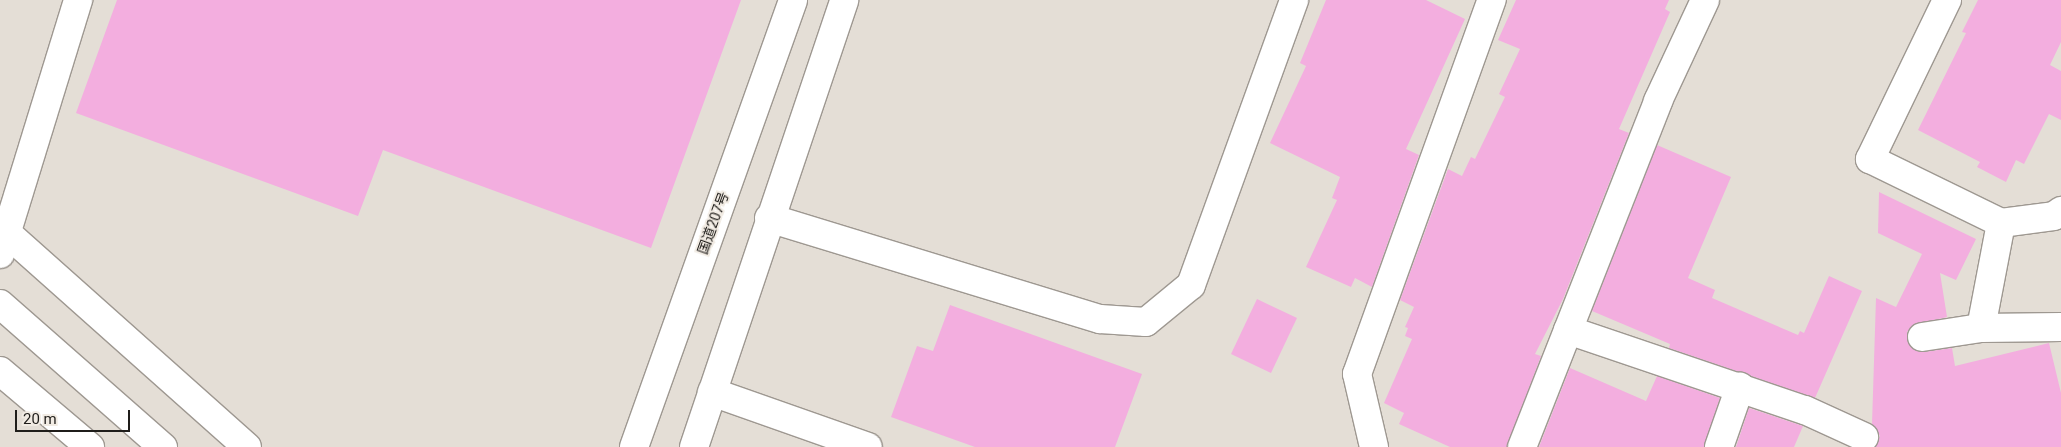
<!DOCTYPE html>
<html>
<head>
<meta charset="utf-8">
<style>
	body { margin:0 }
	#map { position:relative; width:2061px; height:447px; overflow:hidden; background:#e4ded6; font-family:Roboto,"Noto Sans JP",sans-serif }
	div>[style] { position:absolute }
	.building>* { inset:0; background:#f3aedf }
	.roads { filter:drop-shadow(1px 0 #9e9891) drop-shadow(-1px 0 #9e9891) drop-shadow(0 1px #9e9891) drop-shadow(0 -1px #9e9891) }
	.street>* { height:28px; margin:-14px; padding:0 14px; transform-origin:14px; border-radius:14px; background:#fff }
	.secondary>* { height:28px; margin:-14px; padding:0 14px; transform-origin:14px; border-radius:14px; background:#fff }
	span { translate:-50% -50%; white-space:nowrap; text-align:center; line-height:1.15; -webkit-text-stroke:4px #f1ebe3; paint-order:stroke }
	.street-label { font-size:14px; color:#1f1d1a }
	.scale { position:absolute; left:15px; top:410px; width:115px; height:22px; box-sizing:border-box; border:2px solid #1f1d1a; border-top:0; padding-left:6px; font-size:15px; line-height:18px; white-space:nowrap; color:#1f1d1a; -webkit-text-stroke:4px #f1ebe3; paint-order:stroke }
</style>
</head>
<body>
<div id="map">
	<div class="building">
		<div style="clip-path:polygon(117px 0,741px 0,651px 248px,383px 150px,358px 216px,76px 113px)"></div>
		<div style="clip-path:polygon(1326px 0,1426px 0,1465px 19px,1406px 149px,1419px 155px,1372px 287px,1355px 278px,1351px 287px,1306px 267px,1337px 200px,1332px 198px,1340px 177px,1270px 143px,1306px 66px,1300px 63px)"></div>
		<div style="clip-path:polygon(1516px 0,1669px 0,1665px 9px,1670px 12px,1619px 129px,1629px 133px,1563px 299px,1535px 354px,1541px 356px,1507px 447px,1450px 447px,1399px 424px,1404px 413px,1384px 403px,1412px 339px,1405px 336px,1408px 328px,1405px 327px,1414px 307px,1400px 300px,1448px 169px,1462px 176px,1471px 157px,1475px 159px,1505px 97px,1499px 94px,1520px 49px,1498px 40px)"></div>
		<div style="clip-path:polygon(1978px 0,2061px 0,2061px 42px,2050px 65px,2061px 71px,2061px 120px,2049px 114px,2024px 164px,2016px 160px,2006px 182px,1977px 167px,1980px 162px,1918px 130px,1966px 33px,1962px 32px)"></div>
		<div style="clip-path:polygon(1657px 145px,1731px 177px,1688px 278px,1715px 290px,1712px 298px,1798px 335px,1800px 331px,1804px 333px,1829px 276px,1862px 291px,1815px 398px,1669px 348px,1670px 344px,1592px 311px)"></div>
		<div style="clip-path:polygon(1879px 192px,1976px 239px,1956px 280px,1940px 273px,1947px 317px,1913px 325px,1907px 332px,1910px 346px,1924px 352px,1952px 348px,1955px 366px,2049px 343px,2061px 393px,2061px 447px,1875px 447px,1880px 436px,1872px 424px,1876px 298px,1896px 307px,1922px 254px,1878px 233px)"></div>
		<div style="clip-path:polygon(1257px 299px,1297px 318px,1271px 373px,1231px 354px)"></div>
		<div style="clip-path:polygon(950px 305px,1142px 374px,1115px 447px,975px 447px,891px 417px,917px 346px,933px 351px)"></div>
		<div style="clip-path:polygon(1570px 368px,1646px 401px,1657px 376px,1720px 398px,1704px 447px,1539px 447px)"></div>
		<div style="clip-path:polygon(1749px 408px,1803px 426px,1794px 447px,1736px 447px)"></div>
	</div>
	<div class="roads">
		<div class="street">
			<div style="left:1947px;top:0;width:177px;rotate:115.8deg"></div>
			<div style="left:1870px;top:159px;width:146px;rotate:26deg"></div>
			<div style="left:2001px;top:223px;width:53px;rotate:-7.5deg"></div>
			<div style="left:2054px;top:216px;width:9px;rotate:-36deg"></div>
			<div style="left:769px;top:218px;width:346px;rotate:17deg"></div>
			<div style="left:1100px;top:319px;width:46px;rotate:3.7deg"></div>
			<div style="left:1146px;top:322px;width:58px;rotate:-39.4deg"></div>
			<div style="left:1191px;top:285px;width:303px;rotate:-70.1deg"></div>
			<div style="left:8px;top:234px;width:320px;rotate:41.7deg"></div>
			<div style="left:1981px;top:328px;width:107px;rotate:-79.2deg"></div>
			<div style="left:1568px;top:330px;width:250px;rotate:18.7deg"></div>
			<div style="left:1805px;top:410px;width:65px;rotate:24.6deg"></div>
			<div style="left:1922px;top:337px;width:60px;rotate:-8.7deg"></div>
			<div style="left:1981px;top:328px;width:80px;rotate:-0.7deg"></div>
			<div style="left:0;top:371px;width:118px;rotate:40.2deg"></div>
			<div style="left:712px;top:392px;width:165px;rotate:19.4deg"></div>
			<div style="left:1374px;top:447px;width:75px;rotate:-103.1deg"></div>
			<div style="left:1357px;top:374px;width:398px;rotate:-70.2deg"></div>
			<div style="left:1522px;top:447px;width:372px;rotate:-68.5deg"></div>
			<div style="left:1658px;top:101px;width:111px;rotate:-65deg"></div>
			<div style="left:1719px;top:447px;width:64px;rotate:-70.7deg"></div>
		</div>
		<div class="secondary">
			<div style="left:0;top:254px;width:266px;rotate:-72.9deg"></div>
			<div style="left:0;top:304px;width:217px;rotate:41.3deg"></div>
			<div style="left:634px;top:447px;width:474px;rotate:-70.4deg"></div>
			<div style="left:694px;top:447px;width:471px;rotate:-71.4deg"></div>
		</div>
	</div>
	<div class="street-label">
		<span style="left:713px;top:223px;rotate:-70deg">国道207号</span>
	</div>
	<div class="scale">20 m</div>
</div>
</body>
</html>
